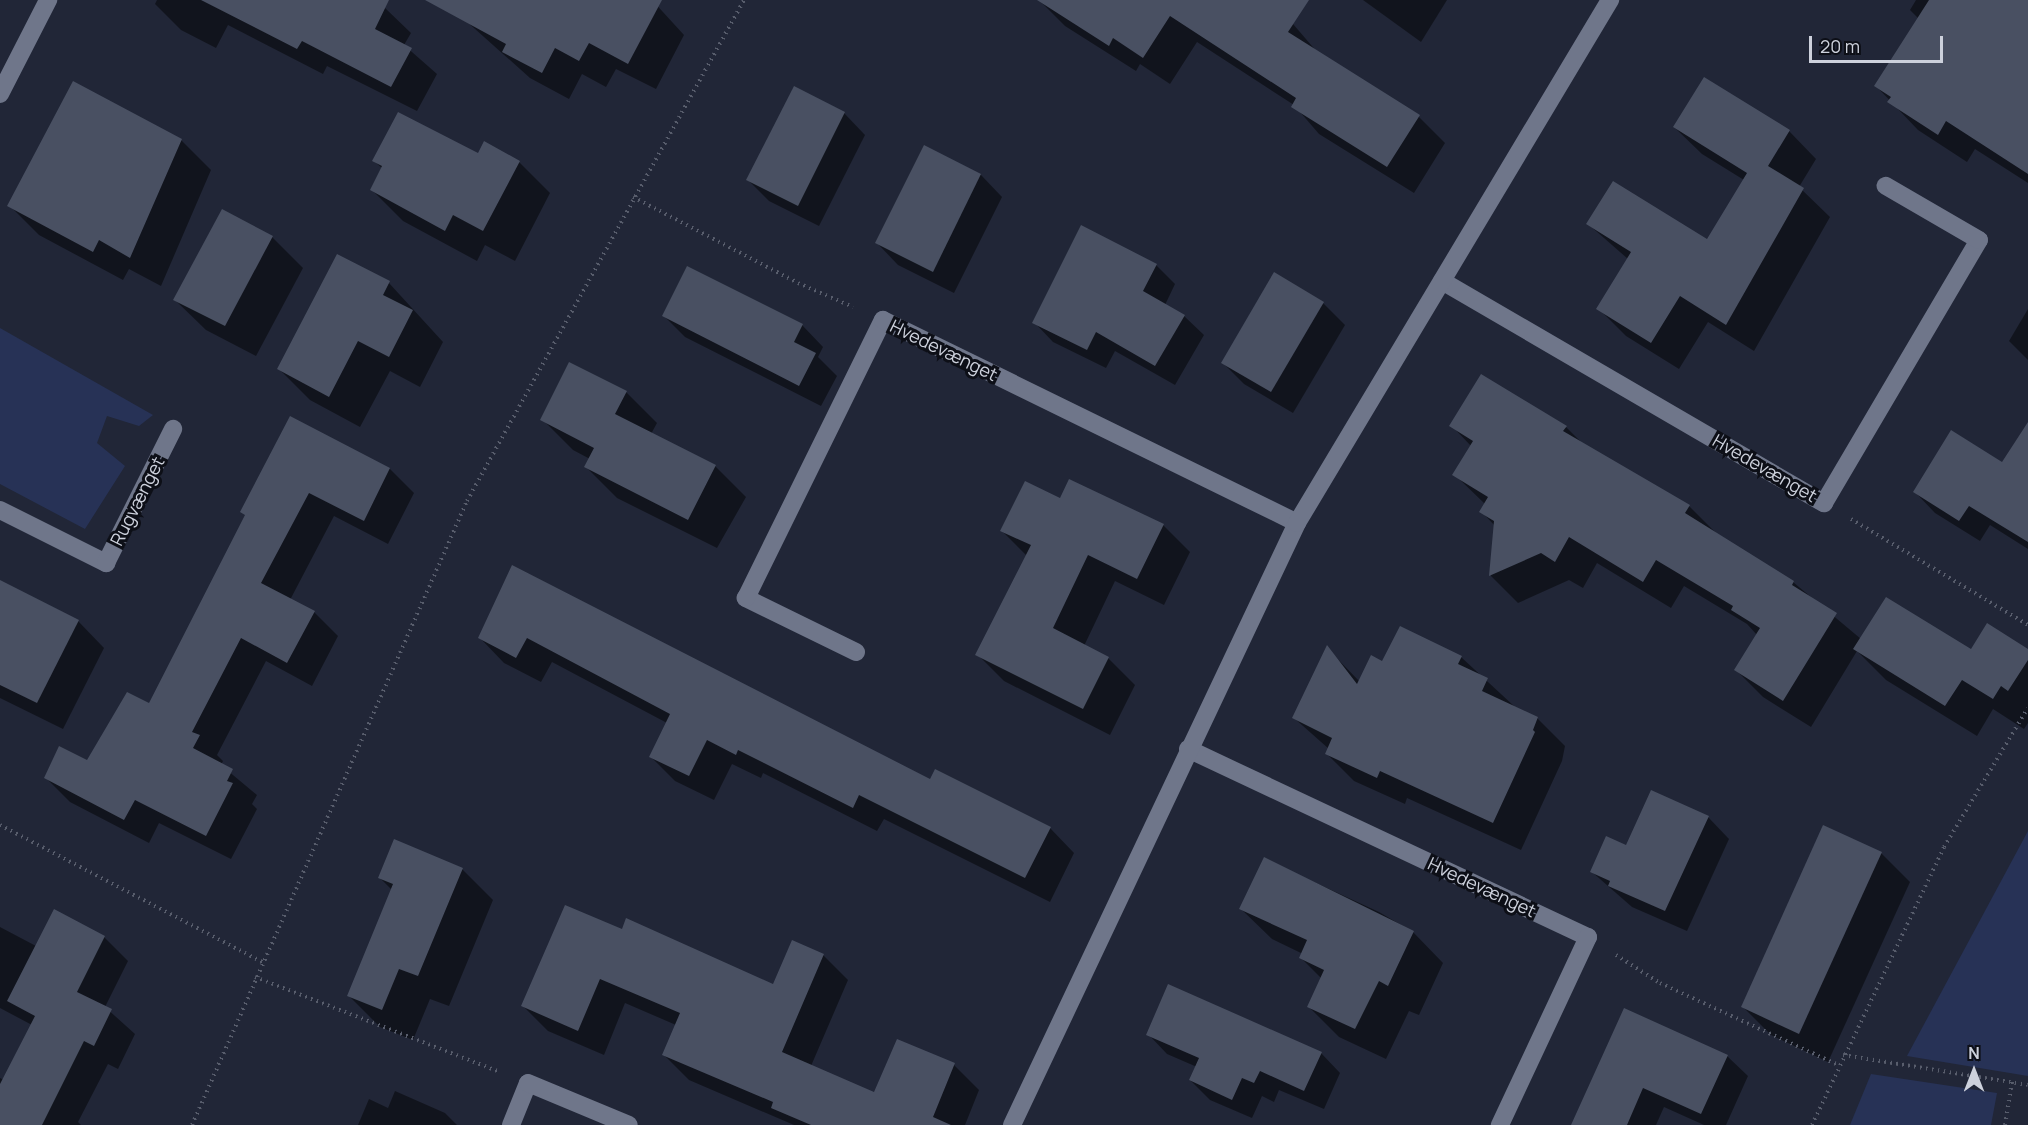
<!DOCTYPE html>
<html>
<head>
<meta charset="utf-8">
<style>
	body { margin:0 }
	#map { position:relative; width:2028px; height:1125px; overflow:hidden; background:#212637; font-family:Manrope,sans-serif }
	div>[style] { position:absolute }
	.green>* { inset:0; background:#273256 }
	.shadow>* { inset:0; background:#0007 }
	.building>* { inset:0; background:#495062 }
	.path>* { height:4px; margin-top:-2px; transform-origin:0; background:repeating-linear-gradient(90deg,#585d6c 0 1.5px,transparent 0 6px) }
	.minor>* { height:18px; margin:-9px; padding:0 9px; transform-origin:9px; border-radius:9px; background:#6f768a }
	span { translate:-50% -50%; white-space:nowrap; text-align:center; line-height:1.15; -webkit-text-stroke:6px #0d0f17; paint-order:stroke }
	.street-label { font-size:18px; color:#cdd1dc }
	.north { position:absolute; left:1944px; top:1041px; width:60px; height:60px; -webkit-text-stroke:4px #0d0f17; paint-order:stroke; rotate:0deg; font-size:16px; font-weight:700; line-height:24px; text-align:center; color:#cdd1dc }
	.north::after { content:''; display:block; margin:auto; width:21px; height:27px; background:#cdd1dc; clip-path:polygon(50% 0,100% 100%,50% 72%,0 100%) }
	.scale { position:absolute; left:1809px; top:36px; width:134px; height:27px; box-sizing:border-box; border:3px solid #cdd1dc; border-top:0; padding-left:8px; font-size:18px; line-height:21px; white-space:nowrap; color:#cdd1dc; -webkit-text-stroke:4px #0d0f17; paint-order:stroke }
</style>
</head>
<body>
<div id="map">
	<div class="green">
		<div style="clip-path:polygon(0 328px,153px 415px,139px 426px,107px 416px,97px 443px,125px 466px,85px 529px,0 484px)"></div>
		<div style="clip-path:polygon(2028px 831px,2028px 1076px,1907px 1056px)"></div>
		<div style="clip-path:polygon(1871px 1074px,1997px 1093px,1991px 1125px,1850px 1125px)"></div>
	</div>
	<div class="shadow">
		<div style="clip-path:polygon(157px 0,370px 0,385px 8px,411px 33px,404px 45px,437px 74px,417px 111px,327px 66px,323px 74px,228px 25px,216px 48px,181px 30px,155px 4px)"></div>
		<div style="clip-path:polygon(475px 0,652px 0,684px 35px,656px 89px,616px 69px,606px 87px,582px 74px,569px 99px,530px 78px,465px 20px)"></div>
		<div style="clip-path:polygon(1039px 0,1256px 0,1293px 24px,1318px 53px,1419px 117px,1445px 143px,1414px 193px,1319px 134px,1294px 105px,1197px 42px,1170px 84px,1140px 64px,1136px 71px,1065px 26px)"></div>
		<div style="clip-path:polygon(1363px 0,1447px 0,1421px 42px)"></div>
		<div style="clip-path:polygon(1916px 0,2028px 0,2028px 183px,1975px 149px,1967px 162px,1918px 130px,1876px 86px,1919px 19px,1910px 10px)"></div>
		<div style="clip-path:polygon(844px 113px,865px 135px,819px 226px,769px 201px,748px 180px)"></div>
		<div style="clip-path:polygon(1674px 127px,1789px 131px,1816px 159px,1799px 187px,1830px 217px,1754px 351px,1708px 322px,1679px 369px,1626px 336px,1598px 308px,1628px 259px,1588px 224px,1707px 241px,1744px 180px,1702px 154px)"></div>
		<div style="clip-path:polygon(181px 140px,211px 170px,161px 286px,129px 269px,123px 280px,39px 235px,9px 205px)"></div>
		<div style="clip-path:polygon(925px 147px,981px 175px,1002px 197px,954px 293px,898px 265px,877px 243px)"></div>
		<div style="clip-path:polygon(478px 155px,519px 162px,550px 193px,515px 261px,485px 245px,477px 261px,403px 221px,372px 190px,383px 169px,374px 161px)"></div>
		<div style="clip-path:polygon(272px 237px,303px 268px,256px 356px,206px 330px,175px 300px)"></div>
		<div style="clip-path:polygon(1156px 265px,1175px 284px,1165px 305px,1184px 316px,1204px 335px,1175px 385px,1115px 351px,1106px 368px,1053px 342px,1034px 322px)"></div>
		<div style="clip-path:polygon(389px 283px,443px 342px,420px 387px,390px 371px,360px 427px,310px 400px,279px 369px)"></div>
		<div style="clip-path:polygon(1323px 303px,1345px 325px,1293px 413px,1244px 384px,1223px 363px)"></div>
		<div style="clip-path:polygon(2028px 309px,2028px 360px,2009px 341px)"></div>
		<div style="clip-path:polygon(664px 316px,802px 325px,823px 347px,818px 357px,837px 376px,821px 406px,685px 337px)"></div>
		<div style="clip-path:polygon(626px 392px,657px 423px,651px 434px,715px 466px,746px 497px,717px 548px,617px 498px,586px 467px,590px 459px,573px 450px,542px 419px)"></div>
		<div style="clip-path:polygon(290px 418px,390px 469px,414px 493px,388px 544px,334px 516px,290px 600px,314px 612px,338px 636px,312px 686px,266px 661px,217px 755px,223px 761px,221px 765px,257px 795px,252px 804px,257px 809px,231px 859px,159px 823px,149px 843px,70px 802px,45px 777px,88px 762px,150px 705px,246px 516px)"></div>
		<div style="clip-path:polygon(1451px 425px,1566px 427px,1585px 446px,1689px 506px,1716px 533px,1793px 582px,1861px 639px,1972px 651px,2028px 651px,2028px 723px,2024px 729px,1993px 709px,1977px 736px,1886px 680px,1857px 651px,1811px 727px,1763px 697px,1736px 670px,1757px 635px,1747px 624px,1684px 586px,1671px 608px,1597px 563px,1583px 588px,1569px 580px,1518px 603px,1491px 576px,1495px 526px,1481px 511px,1485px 504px,1454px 474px,1471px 446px)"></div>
		<div style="clip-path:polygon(2028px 425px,2028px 549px,1990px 525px,1980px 541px,1935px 513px,1915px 492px,2003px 464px)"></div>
		<div style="clip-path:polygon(1061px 500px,1163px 525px,1190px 552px,1164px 605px,1115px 581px,1084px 646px,1108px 658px,1135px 685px,1110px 735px,1004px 681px,977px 654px,1027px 556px,1002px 531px)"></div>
		<div style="clip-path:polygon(513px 567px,931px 781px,1050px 828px,1074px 853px,1050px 902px,884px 819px,877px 831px,763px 773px,761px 778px,732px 764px,714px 800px,675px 781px,651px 757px,667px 723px,552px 662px,541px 682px,504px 663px,480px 638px)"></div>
		<div style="clip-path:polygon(0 581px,78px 621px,104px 648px,63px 729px,0 698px)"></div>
		<div style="clip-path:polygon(1327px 648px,1360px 682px,1383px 663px,1461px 657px,1515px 707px,1537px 718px,1565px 746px,1562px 761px,1521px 850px,1407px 798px,1405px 804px,1354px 781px,1327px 754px,1329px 749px,1294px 718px)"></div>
		<div style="clip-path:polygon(1708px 817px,1729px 839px,1687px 931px,1632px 907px,1592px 872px,1627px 847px)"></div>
		<div style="clip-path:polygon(1881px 853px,1910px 882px,1828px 1062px,1771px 1035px,1742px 1006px)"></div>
		<div style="clip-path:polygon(1264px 859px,1379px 912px,1413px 932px,1443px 963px,1419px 1015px,1409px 1011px,1386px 1059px,1339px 1037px,1309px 1007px,1321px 978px,1301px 958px,1303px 954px,1272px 939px,1241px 909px)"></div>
		<div style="clip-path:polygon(462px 869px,493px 900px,449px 1006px,430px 999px,413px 1040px,380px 1027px,349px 996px,392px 890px,380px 878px)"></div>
		<div style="clip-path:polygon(54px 911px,104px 937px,128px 961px,105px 1007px,135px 1034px,118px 1069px,108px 1064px,78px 1122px,81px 1125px,0 1125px,0 1078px,4px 1080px,32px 1025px,0 1008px,0 927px,36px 946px)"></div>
		<div style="clip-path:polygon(623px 931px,774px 986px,823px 955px,848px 980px,811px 1066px,875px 1094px,898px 1041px,954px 1065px,979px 1090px,965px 1125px,794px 1125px,689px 1080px,664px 1055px,676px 1025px,625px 1003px,604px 1055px,548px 1031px,523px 1006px)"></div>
		<div style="clip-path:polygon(1625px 1010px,1727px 1056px,1748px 1076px,1726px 1125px,1704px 1125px,1664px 1107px,1656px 1125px,1575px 1125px)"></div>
		<div style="clip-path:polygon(1148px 1034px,1321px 1053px,1340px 1073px,1324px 1109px,1279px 1090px,1274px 1102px,1262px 1096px,1252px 1118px,1210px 1100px,1190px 1080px,1197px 1067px,1167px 1054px)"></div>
		<div style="clip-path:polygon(395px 1091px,445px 1113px,457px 1125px,358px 1125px,369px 1099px,388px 1108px)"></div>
	</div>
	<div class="building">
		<div style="clip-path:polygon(201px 0,389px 0,375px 29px,412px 48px,391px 87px,302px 41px,297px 49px)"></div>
		<div style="clip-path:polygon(425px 0,662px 0,628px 64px,589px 43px,579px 61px,555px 48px,542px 73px,502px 52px,506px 44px)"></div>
		<div style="clip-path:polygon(1037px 0,1309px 0,1288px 32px,1420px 115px,1387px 167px,1291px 107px,1296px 98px,1170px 16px,1143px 58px,1113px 38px,1109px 46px)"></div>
		<div style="clip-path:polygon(1929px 0,2028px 0,2028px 174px,1946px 121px,1938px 135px,1887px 102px,1891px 97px,1874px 86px)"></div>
		<div style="clip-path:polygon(1704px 77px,1790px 130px,1768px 166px,1804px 188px,1726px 325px,1680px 296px,1651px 343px,1596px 309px,1631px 252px,1586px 224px,1613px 181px,1707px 239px,1747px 173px,1673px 127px)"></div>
		<div style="clip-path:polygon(73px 81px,182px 139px,130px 258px,99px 240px,93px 252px,7px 206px)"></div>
		<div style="clip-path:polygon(794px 86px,845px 112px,798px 206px,746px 180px)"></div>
		<div style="clip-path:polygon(398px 112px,478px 153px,484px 141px,520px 161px,483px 231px,453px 215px,445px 231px,370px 190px,382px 166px,372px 161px)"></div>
		<div style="clip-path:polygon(924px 145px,981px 174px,933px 272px,875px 243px)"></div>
		<div style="clip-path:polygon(222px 209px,273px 236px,225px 326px,173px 300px)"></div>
		<div style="clip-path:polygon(1081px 225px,1157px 264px,1143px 291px,1185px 315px,1155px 366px,1096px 332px,1087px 350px,1032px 323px)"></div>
		<div style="clip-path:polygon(337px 254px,390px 281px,383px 295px,413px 310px,389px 357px,358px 341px,329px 397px,277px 369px)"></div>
		<div style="clip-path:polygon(687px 266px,803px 324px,794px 342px,816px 353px,799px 386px,662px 316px)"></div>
		<div style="clip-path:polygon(1274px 272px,1324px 302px,1271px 392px,1221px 363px)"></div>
		<div style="clip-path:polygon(569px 362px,627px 391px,615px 414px,716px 465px,688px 520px,584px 467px,594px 448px,540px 420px)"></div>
		<div style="clip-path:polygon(1481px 374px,1567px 426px,1563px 431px,1690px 505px,1685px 513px,1794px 581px,1792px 585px,1837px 613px,1783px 701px,1734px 670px,1760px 628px,1731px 610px,1733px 606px,1656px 560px,1643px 582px,1569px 537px,1555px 562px,1541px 553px,1489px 576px,1494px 521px,1479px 512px,1488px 497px,1452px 475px,1473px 441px,1449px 426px)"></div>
		<div style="clip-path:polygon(290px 416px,390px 468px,364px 521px,309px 493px,261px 583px,315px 611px,287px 663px,241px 638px,192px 732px,200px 735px,193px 748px,233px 769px,227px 781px,233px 783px,206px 836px,135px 800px,124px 820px,44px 778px,59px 746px,87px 760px,127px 692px,149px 703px,245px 515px,240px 512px)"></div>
		<div style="clip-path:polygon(2028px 422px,2028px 542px,1969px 506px,1959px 521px,1913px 492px,1951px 430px,2002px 462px)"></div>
		<div style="clip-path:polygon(1069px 479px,1164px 524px,1137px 579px,1088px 555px,1053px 628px,1109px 657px,1083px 709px,975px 655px,1031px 545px,1000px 531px,1025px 481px,1060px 498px)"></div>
		<div style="clip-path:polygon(512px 565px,930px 779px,935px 769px,1051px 827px,1025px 878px,859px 795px,853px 808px,738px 750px,736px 755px,707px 740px,689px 776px,649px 757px,670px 714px,527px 638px,516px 658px,478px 638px)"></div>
		<div style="clip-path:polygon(0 580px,79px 620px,37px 703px,0 685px)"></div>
		<div style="clip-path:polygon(1886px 597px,1971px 649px,1987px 623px,2028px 649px,2028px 660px,2008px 691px,2001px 686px,1993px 699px,1962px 680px,1945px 706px,1853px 649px)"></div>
		<div style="clip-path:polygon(1400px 626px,1462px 656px,1458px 664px,1488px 678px,1482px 691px,1538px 717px,1533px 730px,1535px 732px,1493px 823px,1380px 771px,1377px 778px,1325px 754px,1332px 738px,1292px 718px,1327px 645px,1357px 684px,1371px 655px,1382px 661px)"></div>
		<div style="clip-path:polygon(1651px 790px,1709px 816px,1665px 911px,1608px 886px,1610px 881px,1590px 872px,1606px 836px,1626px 845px)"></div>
		<div style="clip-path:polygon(1823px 825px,1882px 852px,1799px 1034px,1741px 1007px)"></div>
		<div style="clip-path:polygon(394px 839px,463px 868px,418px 976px,399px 969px,382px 1010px,347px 996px,393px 884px,378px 878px)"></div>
		<div style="clip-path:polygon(1264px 857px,1414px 931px,1388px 986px,1379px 981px,1355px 1029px,1307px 1007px,1324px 970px,1299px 958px,1307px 940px,1239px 909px)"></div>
		<div style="clip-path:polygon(565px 905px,622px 929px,626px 918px,773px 984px,792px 940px,824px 954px,782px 1052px,874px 1092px,897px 1039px,955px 1063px,933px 1117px,951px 1125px,811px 1125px,771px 1108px,773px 1102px,662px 1055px,680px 1013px,600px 979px,578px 1031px,521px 1006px)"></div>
		<div style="clip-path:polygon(54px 909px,105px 936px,77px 992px,112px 1009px,94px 1046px,84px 1041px,42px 1125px,0 1125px,0 1084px,35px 1016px,7px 1001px)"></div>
		<div style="clip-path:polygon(1168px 984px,1322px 1052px,1304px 1091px,1260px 1071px,1254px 1083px,1242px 1078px,1232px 1100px,1189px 1080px,1199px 1058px,1146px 1035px)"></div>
		<div style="clip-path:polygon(1624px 1008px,1728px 1055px,1701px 1114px,1643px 1088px,1627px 1125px,1571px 1125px)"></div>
	</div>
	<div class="path">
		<div style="left:633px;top:197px;width:186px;rotate:27.5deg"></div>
		<div style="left:798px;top:283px;width:60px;rotate:23.6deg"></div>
		<div style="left:1851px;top:519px;width:206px;rotate:30.9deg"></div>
		<div style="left:0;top:825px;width:296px;rotate:27.6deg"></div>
		<div style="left:1616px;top:955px;width:52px;rotate:32.5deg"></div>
		<div style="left:1660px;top:983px;width:196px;rotate:24.7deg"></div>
		<div style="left:255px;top:977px;width:263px;rotate:21.2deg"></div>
		<div style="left:1843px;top:1055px;width:187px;rotate:9.2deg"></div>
		<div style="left:192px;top:1125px;width:682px;rotate:-66.22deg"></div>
		<div style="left:467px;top:501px;width:572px;rotate:-61.06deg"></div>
		<div style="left:1812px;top:1125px;width:308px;rotate:-64.6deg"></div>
		<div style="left:1944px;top:847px;width:162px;rotate:-58.9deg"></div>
		<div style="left:2005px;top:1125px;width:44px;rotate:-80.8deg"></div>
	</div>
	<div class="minor">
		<div style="left:0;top:94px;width:106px;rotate:-62.9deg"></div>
		<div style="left:1442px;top:281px;width:442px;rotate:30.2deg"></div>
		<div style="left:1824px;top:503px;width:305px;rotate:-59.5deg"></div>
		<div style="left:1979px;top:240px;width:108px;rotate:-149.9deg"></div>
		<div style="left:0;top:510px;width:119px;rotate:26.6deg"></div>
		<div style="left:106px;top:563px;width:150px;rotate:-63.4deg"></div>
		<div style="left:856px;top:652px;width:123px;rotate:-153.9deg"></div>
		<div style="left:746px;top:598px;width:310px;rotate:-63.8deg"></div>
		<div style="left:883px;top:320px;width:461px;rotate:26.1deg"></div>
		<div style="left:1188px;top:749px;width:442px;rotate:25.2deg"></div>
		<div style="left:1588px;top:937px;width:208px;rotate:115.1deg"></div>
		<div style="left:511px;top:1125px;width:45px;rotate:-68deg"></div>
		<div style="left:528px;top:1083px;width:109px;rotate:22.6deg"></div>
		<div style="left:1012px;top:1125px;width:666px;rotate:-64.67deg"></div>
		<div style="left:1297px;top:523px;width:610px;rotate:-59.1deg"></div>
	</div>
	<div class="street-label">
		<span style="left:944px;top:350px;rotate:26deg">Hvedevænget</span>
		<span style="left:1765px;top:468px;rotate:30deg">Hvedevænget</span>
		<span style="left:137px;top:501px;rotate:-63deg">Rugvænget</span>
		<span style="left:1482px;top:887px;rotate:25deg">Hvedevænget</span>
	</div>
	<div class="north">N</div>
	<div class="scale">20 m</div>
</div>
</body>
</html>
